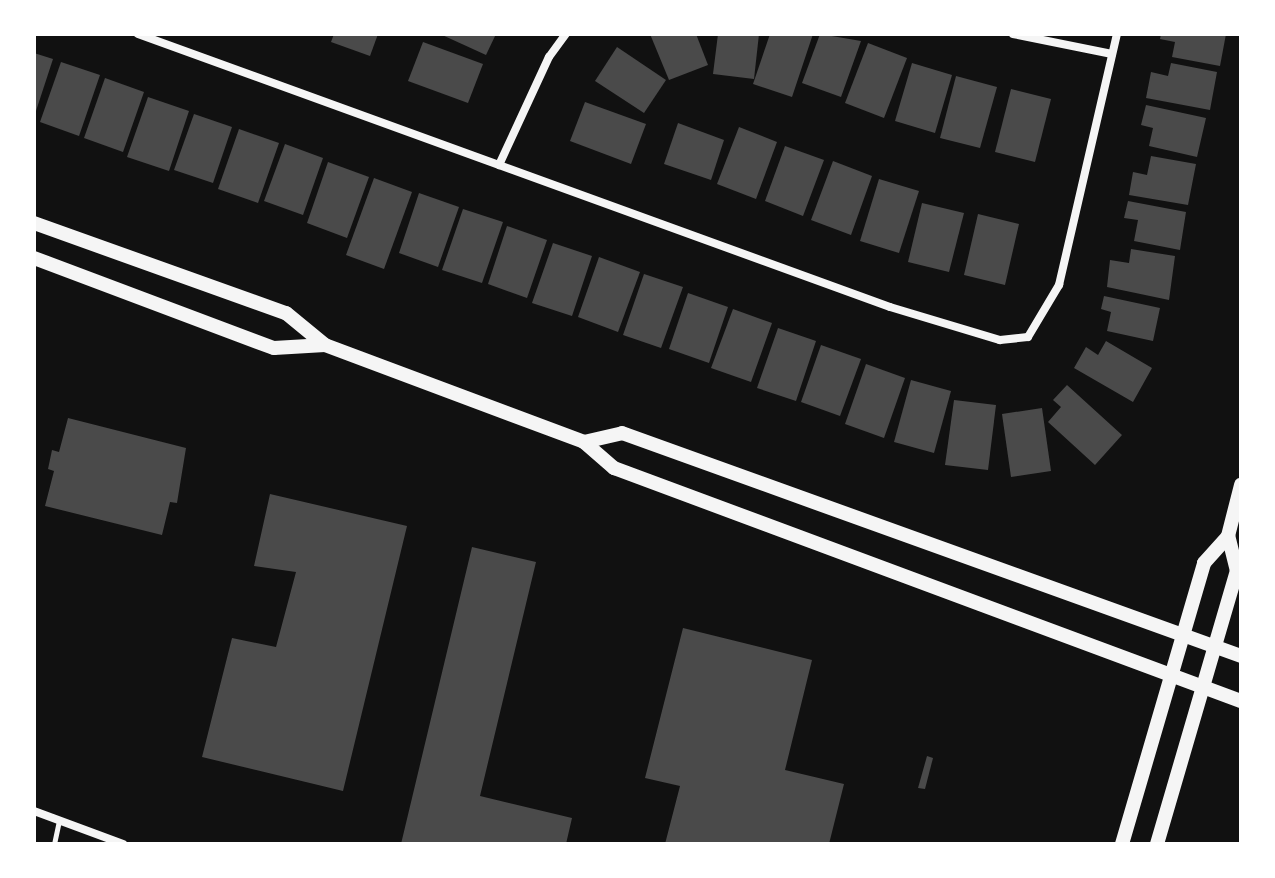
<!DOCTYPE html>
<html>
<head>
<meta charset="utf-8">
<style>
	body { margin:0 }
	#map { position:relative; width:1275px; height:878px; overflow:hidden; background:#111; font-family:"Fira Sans Condensed",sans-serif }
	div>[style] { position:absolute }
	.building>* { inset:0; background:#4a4a4a }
	.service>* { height:5px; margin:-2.5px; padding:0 2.5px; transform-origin:2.5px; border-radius:2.5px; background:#f5f5f5 }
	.minor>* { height:8px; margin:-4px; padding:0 4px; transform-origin:4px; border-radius:4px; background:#f5f5f5 }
	.secondary>* { height:14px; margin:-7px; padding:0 7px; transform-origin:7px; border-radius:7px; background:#f5f5f5 }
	span { translate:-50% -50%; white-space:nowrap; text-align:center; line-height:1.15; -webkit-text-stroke:6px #fff; paint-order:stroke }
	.frame { position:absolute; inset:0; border:36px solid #fff; pointer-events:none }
</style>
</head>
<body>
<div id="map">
	<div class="building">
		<div style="clip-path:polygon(334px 34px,378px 34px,370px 56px,331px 42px)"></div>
		<div style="clip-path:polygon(440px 34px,496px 34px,486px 55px)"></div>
		<div style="clip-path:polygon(650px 34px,696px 34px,708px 65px,669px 80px)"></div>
		<div style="clip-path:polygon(718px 34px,759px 34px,754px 79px,713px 74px)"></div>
		<div style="clip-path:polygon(770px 34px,813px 34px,792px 97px,753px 84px)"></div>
		<div style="clip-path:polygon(820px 34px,861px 41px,841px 97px,802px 83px)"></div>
		<div style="clip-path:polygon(1161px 34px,1226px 34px,1220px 66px,1172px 57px,1175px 42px,1160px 39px)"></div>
		<div style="clip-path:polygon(423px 42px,483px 64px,468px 103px,408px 81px)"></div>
		<div style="clip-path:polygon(868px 43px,907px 58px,884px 118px,845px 103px)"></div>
		<div style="clip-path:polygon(617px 47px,666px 80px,644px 113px,595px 81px)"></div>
		<div style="clip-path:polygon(34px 53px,53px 59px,35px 114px,34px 114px)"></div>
		<div style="clip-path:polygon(61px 62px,100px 75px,79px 136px,40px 122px)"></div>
		<div style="clip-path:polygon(912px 63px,952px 75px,935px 133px,895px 121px)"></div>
		<div style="clip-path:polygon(1171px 63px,1217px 72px,1210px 110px,1146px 98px,1151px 72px,1168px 76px)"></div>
		<div style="clip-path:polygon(956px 76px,997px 87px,980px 148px,940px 138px)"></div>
		<div style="clip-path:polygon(105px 78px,144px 92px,123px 152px,84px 138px)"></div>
		<div style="clip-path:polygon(1011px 89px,1051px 99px,1035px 162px,995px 152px)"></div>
		<div style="clip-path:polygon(148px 97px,189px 111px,169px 171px,127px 157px)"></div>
		<div style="clip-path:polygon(585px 102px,646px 124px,631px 164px,570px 141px)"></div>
		<div style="clip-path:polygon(1146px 105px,1206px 118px,1197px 157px,1149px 146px,1153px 128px,1141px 125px)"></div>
		<div style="clip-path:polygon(194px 114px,232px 127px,213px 183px,174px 170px)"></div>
		<div style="clip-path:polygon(678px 123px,724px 140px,711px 180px,664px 164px)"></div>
		<div style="clip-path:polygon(739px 127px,777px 142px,756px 199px,717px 184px)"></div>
		<div style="clip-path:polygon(239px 129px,279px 143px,258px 203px,218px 189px)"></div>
		<div style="clip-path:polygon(285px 144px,323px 158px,303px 215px,264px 201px)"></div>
		<div style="clip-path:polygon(785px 146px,824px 160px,803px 216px,765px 201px)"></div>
		<div style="clip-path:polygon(1151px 156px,1196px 164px,1188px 205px,1129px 195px,1133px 172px,1147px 175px)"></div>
		<div style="clip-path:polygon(833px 161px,872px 176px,851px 235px,811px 220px)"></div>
		<div style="clip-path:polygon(328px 162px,369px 177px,347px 238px,307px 223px)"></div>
		<div style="clip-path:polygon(374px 178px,412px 192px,384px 269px,346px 255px)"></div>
		<div style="clip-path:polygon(879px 179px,919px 191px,899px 253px,860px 241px)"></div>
		<div style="clip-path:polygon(419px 193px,459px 207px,438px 267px,399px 253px)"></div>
		<div style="clip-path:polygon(1128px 201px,1186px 212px,1180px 250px,1134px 241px,1138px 220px,1124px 218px)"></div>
		<div style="clip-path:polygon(922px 203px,964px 213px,949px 272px,908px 262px)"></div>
		<div style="clip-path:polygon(463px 209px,503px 222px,482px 283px,442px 270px)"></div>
		<div style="clip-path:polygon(978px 214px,1019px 224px,1005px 285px,964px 275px)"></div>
		<div style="clip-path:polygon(507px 226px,547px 240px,527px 298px,488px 284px)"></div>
		<div style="clip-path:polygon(553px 243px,592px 256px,572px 316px,532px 303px)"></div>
		<div style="clip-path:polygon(1131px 249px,1175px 256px,1169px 300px,1107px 287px,1110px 260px,1129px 263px)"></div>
		<div style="clip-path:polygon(599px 257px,640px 272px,618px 332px,578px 317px)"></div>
		<div style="clip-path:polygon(644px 274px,683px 287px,661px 348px,623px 335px)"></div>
		<div style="clip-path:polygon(688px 293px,728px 307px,709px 363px,669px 349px)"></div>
		<div style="clip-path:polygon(1104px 296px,1160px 308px,1153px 341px,1107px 331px,1111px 312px,1101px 309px)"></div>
		<div style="clip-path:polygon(733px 309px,772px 323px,751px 382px,711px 368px)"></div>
		<div style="clip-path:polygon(778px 328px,816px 341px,796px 401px,757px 388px)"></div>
		<div style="clip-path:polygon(1106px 341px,1152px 368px,1133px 402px,1074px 368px,1086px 347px,1098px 355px)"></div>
		<div style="clip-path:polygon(821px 345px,861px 359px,840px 416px,801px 402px)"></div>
		<div style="clip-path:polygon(866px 364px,905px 378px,884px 438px,845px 424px)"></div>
		<div style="clip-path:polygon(911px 380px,951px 391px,934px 453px,894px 442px)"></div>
		<div style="clip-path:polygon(1067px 385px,1122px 435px,1095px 465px,1048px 422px,1061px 407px,1053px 400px)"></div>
		<div style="clip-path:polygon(954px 400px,996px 405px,988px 470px,945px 465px)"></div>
		<div style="clip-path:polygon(1042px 408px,1051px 471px,1011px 477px,1002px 414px)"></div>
		<div style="clip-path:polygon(68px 418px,186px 448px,177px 503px,170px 502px,162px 535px,45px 506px,54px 471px,48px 469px,52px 450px,59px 452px)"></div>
		<div style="clip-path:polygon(270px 494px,407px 526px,343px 791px,202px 757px,232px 638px,276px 647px,296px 572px,254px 566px)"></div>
		<div style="clip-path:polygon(472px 547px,536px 562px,480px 796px,572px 818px,566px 844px,401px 844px)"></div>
		<div style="clip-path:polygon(683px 628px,812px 660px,785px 770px,844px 784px,829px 844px,665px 844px,680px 786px,645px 778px)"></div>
		<div style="clip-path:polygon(927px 756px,933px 758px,925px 789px,918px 788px)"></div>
	</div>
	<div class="service">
		<div style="left:54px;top:844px;width:24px;rotate:-78deg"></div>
	</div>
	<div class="minor">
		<div style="left:138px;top:34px;width:800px;rotate:19.95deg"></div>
		<div style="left:890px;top:307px;width:115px;rotate:16.7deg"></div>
		<div style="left:1000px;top:340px;width:28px;rotate:-6deg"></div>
		<div style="left:1028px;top:337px;width:61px;rotate:-59.2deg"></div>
		<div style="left:1059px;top:285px;width:258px;rotate:-77deg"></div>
		<div style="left:1013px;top:34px;width:101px;rotate:11.4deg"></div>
		<div style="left:499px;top:165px;width:119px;rotate:-65.2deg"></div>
		<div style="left:549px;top:57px;width:29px;rotate:-54deg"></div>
		<div style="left:34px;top:811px;width:95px;rotate:20.3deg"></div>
	</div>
	<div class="secondary">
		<div style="left:34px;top:223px;width:268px;rotate:19.7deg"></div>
		<div style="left:286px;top:313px;width:50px;rotate:39.4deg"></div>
		<div style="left:325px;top:345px;width:277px;rotate:20.5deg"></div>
		<div style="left:584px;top:442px;width:40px;rotate:41deg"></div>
		<div style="left:614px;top:468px;width:669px;rotate:20.39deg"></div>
		<div style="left:34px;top:258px;width:256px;rotate:20.6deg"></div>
		<div style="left:274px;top:348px;width:51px;rotate:-3.4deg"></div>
		<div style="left:584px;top:442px;width:39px;rotate:-13deg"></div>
		<div style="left:622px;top:433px;width:658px;rotate:19.81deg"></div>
		<div style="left:1122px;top:844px;width:293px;rotate:-73.7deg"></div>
		<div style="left:1204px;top:563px;width:36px;rotate:-48deg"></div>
		<div style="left:1228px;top:536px;width:53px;rotate:-75.7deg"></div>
		<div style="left:1157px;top:844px;width:284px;rotate:-73.7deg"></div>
		<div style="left:1237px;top:571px;width:36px;rotate:-104deg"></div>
	</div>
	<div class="frame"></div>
</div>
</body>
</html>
